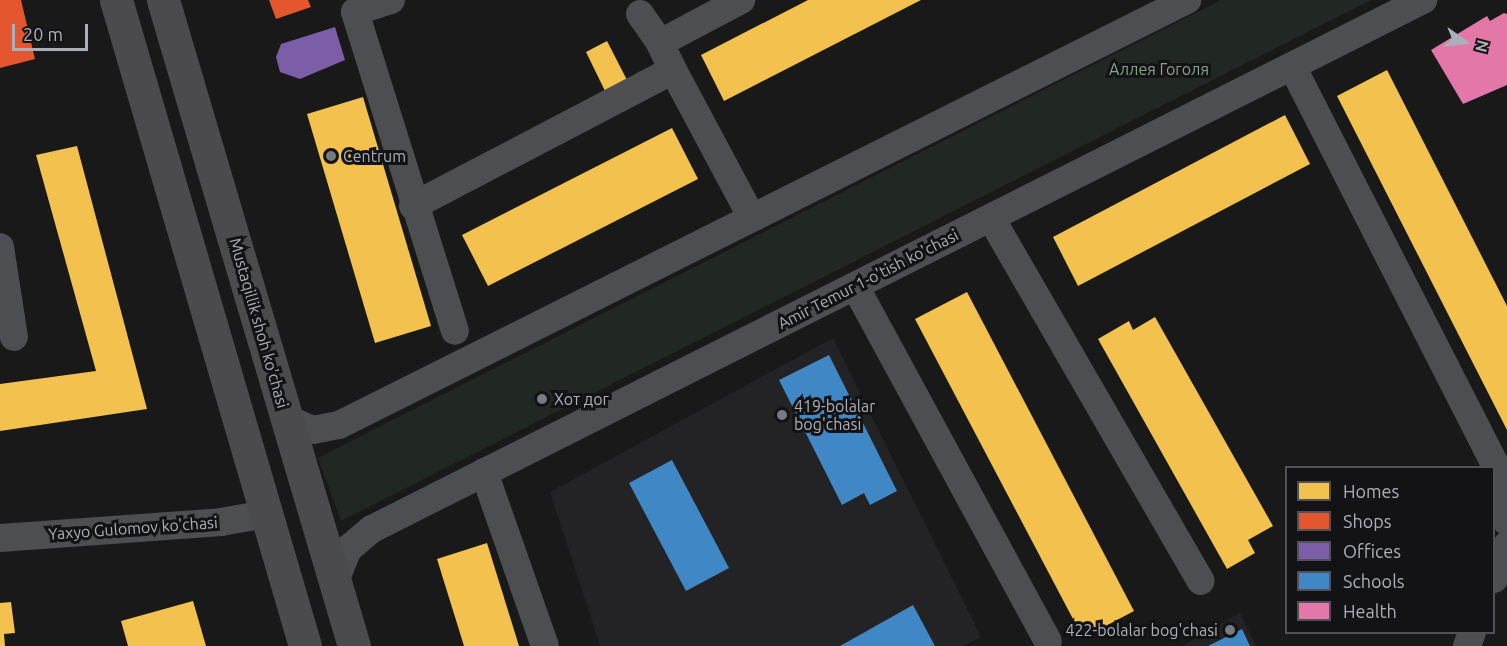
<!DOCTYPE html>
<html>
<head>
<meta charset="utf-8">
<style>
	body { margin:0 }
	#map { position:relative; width:1507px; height:646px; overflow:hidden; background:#191919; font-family:Ubuntu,sans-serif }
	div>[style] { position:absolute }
	.built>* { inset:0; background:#232325 }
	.green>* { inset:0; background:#212823 }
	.homes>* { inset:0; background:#f2c14e }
	.shops>* { inset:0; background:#e4572e }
	.offices>* { inset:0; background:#7b5ea7 }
	.schools>* { inset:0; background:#3f88c5 }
	.health>* { inset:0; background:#e377a8 }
	.minor>* { height:28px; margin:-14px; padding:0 14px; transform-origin:14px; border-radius:14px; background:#4d4e52 }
	.major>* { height:33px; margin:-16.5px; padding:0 16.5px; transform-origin:16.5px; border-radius:16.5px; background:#4b4b4e }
	.dots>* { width:16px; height:16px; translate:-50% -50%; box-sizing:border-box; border:3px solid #131315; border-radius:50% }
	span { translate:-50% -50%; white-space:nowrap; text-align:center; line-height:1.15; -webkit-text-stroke:6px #131315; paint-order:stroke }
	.park-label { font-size:16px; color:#84a287 }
	.poi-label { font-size:16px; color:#abafb9 }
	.left { translate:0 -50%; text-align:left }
	.right { translate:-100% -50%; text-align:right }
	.street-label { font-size:16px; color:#abafb9 }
	.legend { position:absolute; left:1285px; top:466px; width:210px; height:168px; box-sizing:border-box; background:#131315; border:2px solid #505157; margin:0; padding:8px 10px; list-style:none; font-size:18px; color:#abafb9 }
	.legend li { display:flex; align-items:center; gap:12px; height:30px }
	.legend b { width:30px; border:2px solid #505157 }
	.north { position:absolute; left:1435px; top:12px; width:60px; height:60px; -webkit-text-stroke:4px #131315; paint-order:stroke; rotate:104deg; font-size:16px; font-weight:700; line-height:24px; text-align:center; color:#abafb9 }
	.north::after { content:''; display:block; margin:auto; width:21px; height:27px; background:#abafb9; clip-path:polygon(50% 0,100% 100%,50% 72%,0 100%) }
	.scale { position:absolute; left:12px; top:24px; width:76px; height:27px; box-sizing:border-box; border:3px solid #abafb9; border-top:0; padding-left:8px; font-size:18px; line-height:21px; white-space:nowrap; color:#abafb9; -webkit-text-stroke:4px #131315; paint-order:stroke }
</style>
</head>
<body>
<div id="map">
	<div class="built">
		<div style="clip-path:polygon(833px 338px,981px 637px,964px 646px,600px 646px,550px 492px)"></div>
		<div style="clip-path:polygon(1240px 613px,1256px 646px,1182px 646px)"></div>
	</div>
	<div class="green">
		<div style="clip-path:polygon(1221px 0,1371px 0,341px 521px,318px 458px)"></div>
	</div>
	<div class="homes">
		<div style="clip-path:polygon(808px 0,921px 0,724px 101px,701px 55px)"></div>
		<div style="clip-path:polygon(607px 41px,629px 84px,607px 95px,586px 52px)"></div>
		<div style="clip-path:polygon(1387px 70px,1507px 306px,1507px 430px,1337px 96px)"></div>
		<div style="clip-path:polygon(363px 97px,431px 326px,375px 343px,307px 114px)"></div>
		<div style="clip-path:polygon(1285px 115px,1310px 164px,1078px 286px,1053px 237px)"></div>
		<div style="clip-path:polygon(672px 128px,698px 179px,488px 286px,462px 235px)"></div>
		<div style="clip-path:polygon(77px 146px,147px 409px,0 431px,0 384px,96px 371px,36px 155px)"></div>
		<div style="clip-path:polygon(967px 292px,1134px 611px,1083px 638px,915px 319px)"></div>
		<div style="clip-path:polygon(1155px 317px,1273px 526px,1248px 540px,1255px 553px,1227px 569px,1098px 339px,1129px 321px,1133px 330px)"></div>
		<div style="clip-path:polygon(487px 543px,519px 646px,464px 646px,437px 559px)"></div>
		<div style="clip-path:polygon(193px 601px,206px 646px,128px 646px,121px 621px)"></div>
		<div style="clip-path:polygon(11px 602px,15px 633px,4px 634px,5px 646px,0 646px,0 603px)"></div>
	</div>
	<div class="shops">
		<div style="clip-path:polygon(0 0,21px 0,35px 59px,0 68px)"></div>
		<div style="clip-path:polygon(269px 0,308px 0,311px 7px,276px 19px)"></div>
	</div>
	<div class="offices">
		<div style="clip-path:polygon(335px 27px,345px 60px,300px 79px,280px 72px,276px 57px,281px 44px)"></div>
	</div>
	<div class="schools">
		<div style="clip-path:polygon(829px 355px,897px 491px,870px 505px,864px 493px,842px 505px,779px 380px)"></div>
		<div style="clip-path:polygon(672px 460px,729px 568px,686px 591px,629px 483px)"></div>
		<div style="clip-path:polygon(913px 605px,935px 646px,840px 646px)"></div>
		<div style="clip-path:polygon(1242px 629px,1250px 646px,1208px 646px)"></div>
	</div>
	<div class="health">
		<div style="clip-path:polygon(1504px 13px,1507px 14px,1507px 85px,1463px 104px,1431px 50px,1487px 16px,1490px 21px)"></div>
	</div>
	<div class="minor">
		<div style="left:391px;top:0;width:38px;rotate:162deg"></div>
		<div style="left:355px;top:12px;width:334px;rotate:72.6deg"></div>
		<div style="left:640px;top:14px;width:35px;rotate:55deg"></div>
		<div style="left:1292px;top:66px;width:465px;rotate:63deg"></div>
		<div style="left:1503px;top:480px;width:42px;rotate:84.6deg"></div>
		<div style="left:673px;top:70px;width:30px;rotate:-116deg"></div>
		<div style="left:660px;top:43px;width:92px;rotate:-28deg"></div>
		<div style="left:413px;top:206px;width:293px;rotate:-27.6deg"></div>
		<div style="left:673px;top:70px;width:168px;rotate:61.9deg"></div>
		<div style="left:991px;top:218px;width:419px;rotate:60deg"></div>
		<div style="left:0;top:247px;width:91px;rotate:81.2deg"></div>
		<div style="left:855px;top:286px;width:404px;rotate:61.5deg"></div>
		<div style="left:287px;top:419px;width:28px;rotate:23deg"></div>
		<div style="left:313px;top:430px;width:26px;rotate:-11deg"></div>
		<div style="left:339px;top:425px;width:949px;rotate:-26.62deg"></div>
		<div style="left:484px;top:472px;width:184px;rotate:70.7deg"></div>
		<div style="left:0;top:538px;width:222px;rotate:-4.1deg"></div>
		<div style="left:221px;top:522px;width:46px;rotate:-10.1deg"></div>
		<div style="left:1494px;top:579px;width:36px;rotate:-69deg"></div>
		<div style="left:335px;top:581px;width:35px;rotate:-68deg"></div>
		<div style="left:348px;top:549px;width:31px;rotate:-40deg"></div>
		<div style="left:372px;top:529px;width:1177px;rotate:-26.72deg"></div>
		<div style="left:1467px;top:646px;width:15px;rotate:-70deg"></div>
	</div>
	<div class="major">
		<div style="left:116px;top:0;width:673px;rotate:73.69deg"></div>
		<div style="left:163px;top:0;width:674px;rotate:73.53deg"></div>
	</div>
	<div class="dots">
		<div style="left:331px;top:156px;background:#787a81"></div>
		<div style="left:542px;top:399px;background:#787a81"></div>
		<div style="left:782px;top:415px;background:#787a81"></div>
		<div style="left:1230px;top:630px;background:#787a81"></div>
	</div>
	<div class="park-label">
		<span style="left:1159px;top:69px">Аллея Гоголя</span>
	</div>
	<div class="poi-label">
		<span class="left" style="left:343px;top:156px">Centrum</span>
		<span class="left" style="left:554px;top:399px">Хот дог</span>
		<span class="left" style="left:794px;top:415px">419-bolalar<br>bog'chasi</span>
		<span class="right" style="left:1218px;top:630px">422-bolalar bog'chasi</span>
	</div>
	<div class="street-label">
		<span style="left:868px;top:279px;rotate:-27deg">Amir Temur 1-o'tish ko'chasi</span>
		<span style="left:259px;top:323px;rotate:74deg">Mustaqillik shoh ko'chasi</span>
		<span style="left:133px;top:528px;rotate:-4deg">Yaxyo Gulomov ko'chasi</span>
	</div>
	<ul class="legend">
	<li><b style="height:16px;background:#f2c14e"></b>Homes</li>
	<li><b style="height:16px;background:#e4572e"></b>Shops</li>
	<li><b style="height:16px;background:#7b5ea7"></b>Offices</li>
	<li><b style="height:16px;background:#3f88c5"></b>Schools</li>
	<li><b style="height:16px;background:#e377a8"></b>Health</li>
	</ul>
	<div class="north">N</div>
	<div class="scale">20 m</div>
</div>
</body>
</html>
